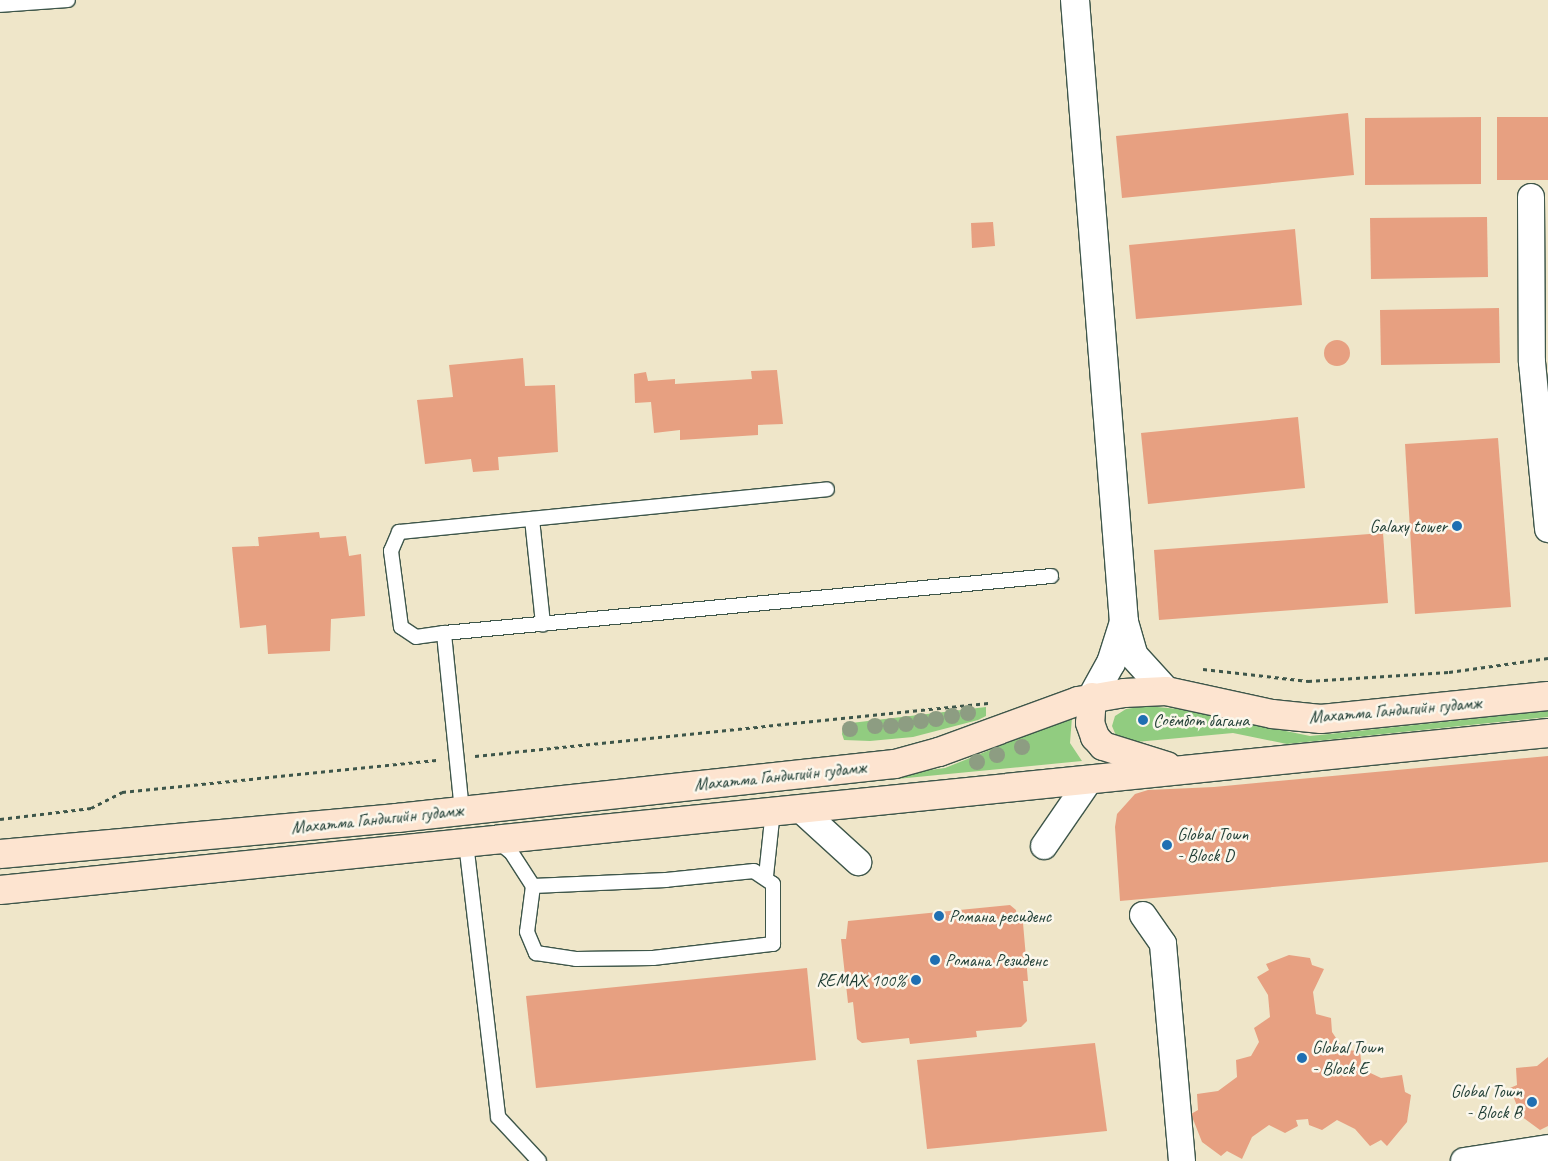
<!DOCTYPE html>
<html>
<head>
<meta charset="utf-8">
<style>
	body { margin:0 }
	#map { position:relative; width:1548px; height:1161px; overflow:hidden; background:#efe6c9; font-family:Caveat,sans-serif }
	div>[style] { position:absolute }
	.green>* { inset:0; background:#91cc80 }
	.building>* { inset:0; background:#e7a081 }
	.round { border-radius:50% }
	.path>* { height:3px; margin-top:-1.5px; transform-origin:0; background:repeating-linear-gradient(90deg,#3e564a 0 4px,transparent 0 8px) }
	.roads { filter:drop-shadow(1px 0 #3e564a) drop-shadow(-1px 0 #3e564a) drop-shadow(0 1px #3e564a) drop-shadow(0 -1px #3e564a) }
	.service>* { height:14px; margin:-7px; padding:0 7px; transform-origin:7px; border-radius:7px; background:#fff }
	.minor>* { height:26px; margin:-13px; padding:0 13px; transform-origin:13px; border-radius:13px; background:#fff }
	.tertiary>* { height:28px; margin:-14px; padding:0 14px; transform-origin:14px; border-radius:14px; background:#fff }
	.secondary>* { height:28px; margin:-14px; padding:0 14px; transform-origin:14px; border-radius:14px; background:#fde4d0 }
	.trees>* { width:16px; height:16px; margin:-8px; border-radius:50%; background:#8d9d82 }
	.dots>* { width:14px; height:14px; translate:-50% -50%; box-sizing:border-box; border:2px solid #fbf7ec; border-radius:50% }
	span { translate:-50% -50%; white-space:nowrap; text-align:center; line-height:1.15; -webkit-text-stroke:5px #fbf7ec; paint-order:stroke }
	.poi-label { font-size:18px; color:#1f3d34 }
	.right { translate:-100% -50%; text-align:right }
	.left { translate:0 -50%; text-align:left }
	.street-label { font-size:18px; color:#1f3d34 }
</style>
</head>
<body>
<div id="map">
	<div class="green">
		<div style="clip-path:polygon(1147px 706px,1178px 709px,1310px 736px,1548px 711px,1548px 717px,1287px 744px,1233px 733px,1136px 742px,1117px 738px,1112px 726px,1115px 716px,1126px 709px)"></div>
		<div style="clip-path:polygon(986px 707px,986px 716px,978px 720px,913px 737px,870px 741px,844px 740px,842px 734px,843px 727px,851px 723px)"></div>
		<div style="clip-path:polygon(1072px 717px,1070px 743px,1082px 761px,855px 783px,855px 780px,945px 768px)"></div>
	</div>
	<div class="building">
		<div style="clip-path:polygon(1348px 113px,1354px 175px,1122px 198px,1116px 136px)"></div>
		<div style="clip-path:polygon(1481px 117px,1481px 184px,1365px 185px,1365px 118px)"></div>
		<div style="clip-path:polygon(1497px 117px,1548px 117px,1548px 180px,1497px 180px)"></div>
		<div style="clip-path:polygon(1487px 217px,1488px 277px,1371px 279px,1370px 218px)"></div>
		<div style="clip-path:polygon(993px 222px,995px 246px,972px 248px,971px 223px)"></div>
		<div style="clip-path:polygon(1295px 229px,1302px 305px,1136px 319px,1129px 245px)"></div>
		<div style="clip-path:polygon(1499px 308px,1500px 363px,1381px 365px,1380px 310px)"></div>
		<div class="round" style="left:1324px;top:340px;width:26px;height:26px"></div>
		<div style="clip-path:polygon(523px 358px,525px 386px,555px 385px,558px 452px,498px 457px,499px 470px,473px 472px,471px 459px,425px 464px,417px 400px,453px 397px,449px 365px)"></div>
		<div style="clip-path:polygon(777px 370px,783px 424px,758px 425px,758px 435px,680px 440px,680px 430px,654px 433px,651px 402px,635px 403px,634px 374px,646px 372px,648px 381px,675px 379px,675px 384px,752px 379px,751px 371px)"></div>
		<div style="clip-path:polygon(1298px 417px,1305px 488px,1148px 504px,1141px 433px)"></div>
		<div style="clip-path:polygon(1498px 438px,1511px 607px,1415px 614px,1405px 444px)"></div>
		<div style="clip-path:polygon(319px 532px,320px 538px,346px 536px,349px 556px,361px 554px,365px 616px,331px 619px,330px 651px,268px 654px,266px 625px,240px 628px,232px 547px,259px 546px,258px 537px)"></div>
		<div style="clip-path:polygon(1383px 533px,1388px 603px,1159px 620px,1154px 550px)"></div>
		<div style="clip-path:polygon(1548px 756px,1548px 862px,1120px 901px,1115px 827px,1117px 814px,1135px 794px,1148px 790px,1214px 787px)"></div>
		<div style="clip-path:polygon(1010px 905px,1016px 910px,1017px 923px,1023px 923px,1028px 981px,1023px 981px,1027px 1021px,1021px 1027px,976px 1031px,977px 1037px,910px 1044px,909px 1038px,862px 1043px,857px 1039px,853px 1002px,848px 1003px,841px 939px,846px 939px,848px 921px)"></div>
		<div style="clip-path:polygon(1289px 955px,1310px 958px,1312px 965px,1324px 969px,1313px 992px,1316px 1014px,1331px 1018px,1332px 1032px,1344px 1050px,1360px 1051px,1362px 1069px,1381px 1078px,1402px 1075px,1405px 1092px,1411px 1095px,1407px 1122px,1387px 1146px,1381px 1140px,1370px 1146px,1355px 1129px,1337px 1120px,1322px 1130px,1309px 1125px,1308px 1119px,1296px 1120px,1298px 1126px,1285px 1133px,1269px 1125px,1252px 1137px,1242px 1159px,1227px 1151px,1221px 1156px,1202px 1142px,1191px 1114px,1198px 1110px,1197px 1094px,1218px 1091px,1237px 1077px,1236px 1060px,1251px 1056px,1259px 1042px,1254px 1028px,1270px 1017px,1268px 995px,1257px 977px,1269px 970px,1266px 964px)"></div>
		<div style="clip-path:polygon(807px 968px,816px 1060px,536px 1088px,526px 996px)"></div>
		<div style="clip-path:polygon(1095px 1043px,1107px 1131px,927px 1149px,917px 1060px)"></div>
		<div style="clip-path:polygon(1548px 1057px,1548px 1126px,1540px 1130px,1521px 1116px,1510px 1088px,1517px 1085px,1516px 1068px,1537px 1066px)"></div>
	</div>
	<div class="path">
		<div style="left:1203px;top:669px;width:106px;rotate:6.5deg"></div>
		<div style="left:1308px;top:681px;width:141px;rotate:-3.7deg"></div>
		<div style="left:1449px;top:672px;width:100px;rotate:-8deg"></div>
		<div style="left:475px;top:756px;width:516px;rotate:-5.9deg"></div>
		<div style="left:0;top:819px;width:92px;rotate:-6.9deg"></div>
		<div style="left:91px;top:808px;width:35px;rotate:-27deg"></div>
		<div style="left:122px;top:792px;width:316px;rotate:-5.8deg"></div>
	</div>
	<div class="roads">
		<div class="service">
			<div style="left:0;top:5px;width:68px;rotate:-4.2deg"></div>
			<div style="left:532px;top:519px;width:106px;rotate:84deg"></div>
			<div style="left:444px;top:633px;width:28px;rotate:172deg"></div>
			<div style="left:416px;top:637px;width:18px;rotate:-146deg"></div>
			<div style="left:401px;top:627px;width:77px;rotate:-97.5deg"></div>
			<div style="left:391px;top:551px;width:21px;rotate:-67deg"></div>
			<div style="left:399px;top:532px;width:430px;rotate:-5.7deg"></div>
			<div style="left:462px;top:811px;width:179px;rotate:-95.8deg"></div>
			<div style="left:444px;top:633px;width:610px;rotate:-5.36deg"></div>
			<div style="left:496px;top:840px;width:19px;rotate:39deg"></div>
			<div style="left:511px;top:852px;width:40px;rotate:57.1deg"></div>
			<div style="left:533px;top:886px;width:46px;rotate:97.4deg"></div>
			<div style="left:527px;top:932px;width:23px;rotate:67deg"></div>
			<div style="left:536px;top:953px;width:40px;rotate:8.5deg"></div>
			<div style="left:576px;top:959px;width:77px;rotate:-0.7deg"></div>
			<div style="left:653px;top:958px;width:121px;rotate:-6.7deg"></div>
			<div style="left:773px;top:944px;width:60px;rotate:-90deg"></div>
			<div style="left:773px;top:884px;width:23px;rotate:-146deg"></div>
			<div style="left:754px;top:871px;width:88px;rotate:174.2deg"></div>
			<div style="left:666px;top:880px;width:133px;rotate:177.4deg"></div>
			<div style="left:466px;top:843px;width:276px;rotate:83.3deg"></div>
			<div style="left:498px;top:1117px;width:60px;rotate:47deg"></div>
			<div style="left:766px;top:876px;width:65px;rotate:-83.9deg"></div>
		</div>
		<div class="minor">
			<div style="left:1531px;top:197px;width:165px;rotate:89.7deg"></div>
			<div style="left:1532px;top:362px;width:168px;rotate:84.5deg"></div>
			<div style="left:800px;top:809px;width:79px;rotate:42.4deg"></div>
			<div style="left:1044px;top:846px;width:81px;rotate:-55.5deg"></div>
			<div style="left:1143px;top:915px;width:35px;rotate:55deg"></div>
			<div style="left:1163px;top:944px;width:218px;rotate:85deg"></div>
			<div style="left:1464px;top:1161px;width:85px;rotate:-8.8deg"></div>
		</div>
		<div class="tertiary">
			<div style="left:1075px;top:0;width:624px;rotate:85.5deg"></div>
			<div style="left:1124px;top:622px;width:35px;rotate:74deg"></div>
			<div style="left:1134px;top:656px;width:47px;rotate:47.6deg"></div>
			<div style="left:1092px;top:697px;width:39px;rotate:-61deg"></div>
			<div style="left:1111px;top:663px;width:43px;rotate:-72.4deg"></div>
		</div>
		<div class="secondary">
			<div style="left:1092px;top:697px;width:26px;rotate:94deg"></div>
			<div style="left:1090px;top:723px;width:15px;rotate:70deg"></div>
			<div style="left:1095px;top:737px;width:12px;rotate:48deg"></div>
			<div style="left:1103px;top:746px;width:67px;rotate:17.4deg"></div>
			<div style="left:0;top:854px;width:399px;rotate:-5.2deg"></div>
			<div style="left:397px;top:818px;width:501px;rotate:-6.19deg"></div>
			<div style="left:895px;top:764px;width:46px;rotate:-15.3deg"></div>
			<div style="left:939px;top:752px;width:148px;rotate:-20.1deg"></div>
			<div style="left:1078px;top:701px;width:47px;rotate:-9.9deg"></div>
			<div style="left:1124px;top:693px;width:42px;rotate:-2.7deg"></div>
			<div style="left:1166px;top:691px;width:108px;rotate:12.2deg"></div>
			<div style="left:1272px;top:714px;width:49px;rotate:5.8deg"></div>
			<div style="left:1321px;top:719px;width:228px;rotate:-5.8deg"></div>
			<div style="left:0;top:890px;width:1556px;rotate:-5.79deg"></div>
		</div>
	</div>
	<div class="trees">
		<div style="left:968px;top:713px"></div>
		<div style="left:952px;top:716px"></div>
		<div style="left:936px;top:719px"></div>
		<div style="left:921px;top:721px"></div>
		<div style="left:906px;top:724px"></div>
		<div style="left:875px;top:726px"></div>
		<div style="left:891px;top:726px"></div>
		<div style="left:850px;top:729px"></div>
		<div style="left:1022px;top:747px"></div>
		<div style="left:997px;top:755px"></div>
		<div style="left:977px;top:762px"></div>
	</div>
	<div class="dots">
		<div style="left:1457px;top:526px;background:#1f6fb2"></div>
		<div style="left:1143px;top:720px;background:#1f6fb2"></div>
		<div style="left:1167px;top:845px;background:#1f6fb2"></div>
		<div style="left:939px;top:916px;background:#1f6fb2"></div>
		<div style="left:935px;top:960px;background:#1f6fb2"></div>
		<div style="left:916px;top:980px;background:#1f6fb2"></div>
		<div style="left:1302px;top:1058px;background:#1f6fb2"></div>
		<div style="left:1532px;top:1102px;background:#1f6fb2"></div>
	</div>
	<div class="poi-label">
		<span class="right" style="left:1447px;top:526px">Galaxy tower</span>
		<span class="left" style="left:1153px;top:720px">Соёмбот багана</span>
		<span class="left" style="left:1177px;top:845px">Global Town<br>- Block D</span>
		<span class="left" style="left:949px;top:916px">Романа ресиденс</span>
		<span class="left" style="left:945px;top:960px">Романа Резиденс</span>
		<span class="right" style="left:906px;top:980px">REMAX 100%</span>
		<span class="left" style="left:1312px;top:1058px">Global Town<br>- Block E</span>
		<span class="right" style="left:1522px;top:1102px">Global Town<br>- Block B</span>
	</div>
	<div class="street-label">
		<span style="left:1395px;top:710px;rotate:-5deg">Махатма Гандигийн гудамж</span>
		<span style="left:780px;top:776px;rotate:-6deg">Махатма Гандигийн гудамж</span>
		<span style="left:377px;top:819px;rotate:-6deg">Махатма Гандигийн гудамж</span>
	</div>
</div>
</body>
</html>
